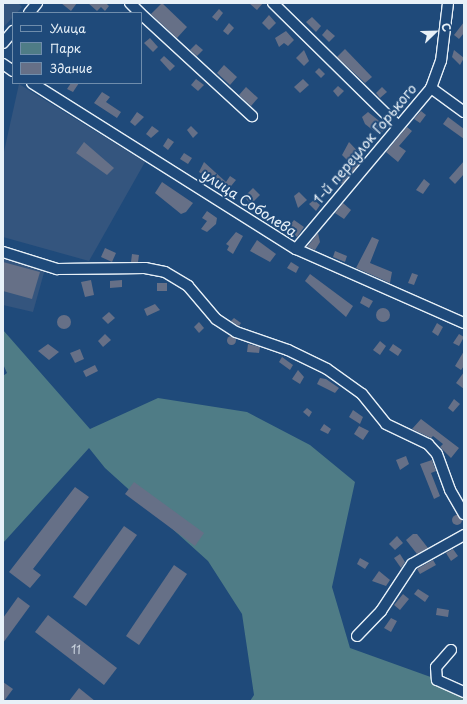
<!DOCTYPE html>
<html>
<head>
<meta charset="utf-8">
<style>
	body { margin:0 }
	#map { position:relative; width:467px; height:704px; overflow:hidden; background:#1f4a7a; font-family:"Playpen Sans",sans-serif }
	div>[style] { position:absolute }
	.built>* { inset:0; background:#34557e }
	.green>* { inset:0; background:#4f7c86 }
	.building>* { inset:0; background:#667087 }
	.round { border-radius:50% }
	.roads { filter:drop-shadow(1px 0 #e8f1f8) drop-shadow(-1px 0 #e8f1f8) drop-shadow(0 1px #e8f1f8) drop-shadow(0 -1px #e8f1f8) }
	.minor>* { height:10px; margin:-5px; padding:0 5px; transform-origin:5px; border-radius:5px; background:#1f4a7a }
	span { translate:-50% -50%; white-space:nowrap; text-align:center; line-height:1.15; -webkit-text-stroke:4px #1f4a7a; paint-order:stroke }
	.number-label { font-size:12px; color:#c8d1dc }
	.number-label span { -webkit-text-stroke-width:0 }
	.street-label { font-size:14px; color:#e8f1f8 }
	.frame { position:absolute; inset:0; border:4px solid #e8f1f8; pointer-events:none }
	.legend { position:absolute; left:12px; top:12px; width:130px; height:72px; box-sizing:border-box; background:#1f4a7a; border:1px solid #6f8dac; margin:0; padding:5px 7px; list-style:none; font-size:12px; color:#e8f1f8 }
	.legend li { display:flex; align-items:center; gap:8px; height:20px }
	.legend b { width:20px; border:1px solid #6f8dac }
	.north { position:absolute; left:415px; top:12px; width:40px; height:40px; -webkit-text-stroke:3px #1f4a7a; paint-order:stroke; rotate:67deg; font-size:11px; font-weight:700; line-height:16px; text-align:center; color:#e8f1f8 }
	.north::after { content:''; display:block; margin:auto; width:14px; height:18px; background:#e8f1f8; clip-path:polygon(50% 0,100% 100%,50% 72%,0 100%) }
</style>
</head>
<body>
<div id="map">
	<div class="built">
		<div style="clip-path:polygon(3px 3px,18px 3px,22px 7px,3px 28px)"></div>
		<div style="clip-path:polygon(19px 84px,145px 162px,89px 261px,3px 237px,3px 156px)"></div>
		<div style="clip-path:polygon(3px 257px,45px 269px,33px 312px,3px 305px)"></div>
	</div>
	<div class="green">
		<div style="clip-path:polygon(3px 330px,90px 429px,158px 398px,247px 412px,310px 445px,355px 482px,332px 587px,350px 648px,464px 689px,464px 701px,250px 701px,254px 695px,242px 614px,208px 561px,105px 468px,89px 448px,3px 543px,3px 376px,7px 373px,3px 364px)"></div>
	</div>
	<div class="building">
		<div style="clip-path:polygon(61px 3px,77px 3px,71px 11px)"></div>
		<div style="clip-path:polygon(88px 3px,106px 3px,109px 6px,105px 11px,101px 7px,97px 11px)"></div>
		<div style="clip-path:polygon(162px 3px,187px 27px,177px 38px,151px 14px)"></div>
		<div style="clip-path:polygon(249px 3px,263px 3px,257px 10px)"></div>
		<div style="clip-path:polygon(219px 9px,223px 13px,217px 21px,212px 17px)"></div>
		<div style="clip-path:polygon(269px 15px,276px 23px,269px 30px,262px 23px)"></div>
		<div style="clip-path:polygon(312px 17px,321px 26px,316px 32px,306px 22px)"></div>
		<div style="clip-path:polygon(464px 22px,464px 33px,459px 39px,454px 35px)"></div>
		<div style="clip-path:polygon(229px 23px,234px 28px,228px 35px,223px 31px)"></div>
		<div style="clip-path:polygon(327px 29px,335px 36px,329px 42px,322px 35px)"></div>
		<div style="clip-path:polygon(286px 31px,294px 40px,288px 46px,284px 43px,279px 47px,275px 38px)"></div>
		<div style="clip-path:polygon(150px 38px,158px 47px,153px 52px,144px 43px)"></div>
		<div style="clip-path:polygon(196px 44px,203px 50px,197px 56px,190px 50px)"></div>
		<div style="clip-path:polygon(345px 49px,372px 77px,365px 83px,337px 57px)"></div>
		<div style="clip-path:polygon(304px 50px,309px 61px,304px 66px,296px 58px)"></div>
		<div style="clip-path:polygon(454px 50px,464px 58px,460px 65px,452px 57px)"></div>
		<div style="clip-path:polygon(164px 56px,175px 66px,170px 71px,160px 60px)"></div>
		<div style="clip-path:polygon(224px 65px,237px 77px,230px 85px,217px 73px)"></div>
		<div style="clip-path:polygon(319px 68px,325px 74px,321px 78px,315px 72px)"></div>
		<div style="clip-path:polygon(196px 79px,204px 85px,198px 91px,191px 85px)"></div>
		<div style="clip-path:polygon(303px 79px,309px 85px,300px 93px,294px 87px)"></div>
		<div style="clip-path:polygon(71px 83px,79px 83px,73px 92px,67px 89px)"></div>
		<div style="clip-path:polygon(338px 86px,344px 91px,338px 97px,333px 91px)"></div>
		<div style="clip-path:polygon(246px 87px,258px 98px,251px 106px,239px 95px)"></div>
		<div style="clip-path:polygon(382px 87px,387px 92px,380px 98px,376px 93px)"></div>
		<div style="clip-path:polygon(102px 92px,110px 97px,106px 102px,121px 112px,117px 118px,94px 103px)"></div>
		<div style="clip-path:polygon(421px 111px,426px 115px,420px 123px,414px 119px)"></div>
		<div style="clip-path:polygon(137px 112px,144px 117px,135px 126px,130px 122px)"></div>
		<div style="clip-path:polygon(368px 112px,383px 124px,385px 129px,379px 135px,365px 124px,362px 117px)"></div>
		<div style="clip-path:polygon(448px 117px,464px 129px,464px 139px,443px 124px)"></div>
		<div style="clip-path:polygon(152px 126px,159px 131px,151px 138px,146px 134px)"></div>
		<div style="clip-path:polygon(191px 126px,198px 133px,193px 138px,187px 130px)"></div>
		<div style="clip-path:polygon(407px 127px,412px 131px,399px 146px,406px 151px,398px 162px,386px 152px)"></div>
		<div style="clip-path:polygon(168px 138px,174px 142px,168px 150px,163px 146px)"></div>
		<div style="clip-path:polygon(84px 142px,114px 168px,107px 175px,76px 153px)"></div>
		<div style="clip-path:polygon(349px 142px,364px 158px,342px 184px,333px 176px,350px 163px,342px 155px)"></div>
		<div style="clip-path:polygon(184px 153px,192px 158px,188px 164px,180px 159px)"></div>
		<div style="clip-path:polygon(464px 161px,464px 174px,455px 184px,449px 178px)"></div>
		<div style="clip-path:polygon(204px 162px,226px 182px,230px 176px,236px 180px,227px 191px,199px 172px)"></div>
		<div style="clip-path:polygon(424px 179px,430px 184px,423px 194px,416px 190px)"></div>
		<div style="clip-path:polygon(162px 182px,193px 203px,186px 212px,181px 214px,155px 193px)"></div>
		<div style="clip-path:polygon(253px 188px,260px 195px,251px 204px,244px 197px)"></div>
		<div style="clip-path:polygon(299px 192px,307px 200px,298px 208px,294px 196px)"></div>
		<div style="clip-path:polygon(314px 200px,320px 205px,316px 211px,309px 204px)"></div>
		<div style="clip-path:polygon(343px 203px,351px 210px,344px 219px,335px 213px)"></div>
		<div style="clip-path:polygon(207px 211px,217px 218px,216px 224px,207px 232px,201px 229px,207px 221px,202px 218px)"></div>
		<div style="clip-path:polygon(294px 220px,304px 227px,297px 237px,287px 229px)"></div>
		<div style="clip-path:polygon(236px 232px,243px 236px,233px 254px,227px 250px,229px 246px,226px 244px)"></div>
		<div style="clip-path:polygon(318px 233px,320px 242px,315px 250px,307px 247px)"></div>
		<div style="clip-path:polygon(372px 237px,379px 240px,370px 263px,392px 272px,390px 283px,356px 268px)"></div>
		<div style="clip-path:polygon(257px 240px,276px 254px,270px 262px,250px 251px)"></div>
		<div style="clip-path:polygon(105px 248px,116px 253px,112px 262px,101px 257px)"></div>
		<div style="clip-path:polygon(335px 251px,347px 256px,345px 262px,333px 257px)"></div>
		<div style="clip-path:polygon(132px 254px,139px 255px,138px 262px,131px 262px)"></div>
		<div style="clip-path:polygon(3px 262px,40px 272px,32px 299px,3px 291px)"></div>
		<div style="clip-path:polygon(291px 262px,299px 267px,296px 273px,287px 268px)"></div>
		<div style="clip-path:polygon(412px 273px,418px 275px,414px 285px,408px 283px)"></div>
		<div style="clip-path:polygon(310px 274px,353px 306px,346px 317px,305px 281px)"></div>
		<div style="clip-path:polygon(91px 280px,94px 295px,85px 297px,81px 282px)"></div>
		<div style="clip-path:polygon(122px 280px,122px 287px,110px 288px,110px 281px)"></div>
		<div style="clip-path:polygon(157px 283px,167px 283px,167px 291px,157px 291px)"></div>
		<div style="clip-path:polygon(363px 296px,373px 301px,369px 308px,360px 303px)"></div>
		<div style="clip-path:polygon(155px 304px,160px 310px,147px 316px,144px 309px)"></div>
		<div class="round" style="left:376px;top:308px;width:14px;height:14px"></div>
		<div style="clip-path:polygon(109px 312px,115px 318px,108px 324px,102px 318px)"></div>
		<div class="round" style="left:57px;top:315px;width:14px;height:14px"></div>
		<div style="clip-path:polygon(234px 318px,241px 323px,239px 326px,231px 321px)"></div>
		<div style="clip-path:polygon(199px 322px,204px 328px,199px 333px,194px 327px)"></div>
		<div style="clip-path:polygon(437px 323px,443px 327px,438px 336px,432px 332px)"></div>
		<div style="clip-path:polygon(105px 334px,111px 340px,103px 347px,98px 341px)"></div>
		<div style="clip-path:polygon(459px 334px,464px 337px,459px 346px,453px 343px)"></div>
		<div class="round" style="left:226.5px;top:335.5px;width:9px;height:9px"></div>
		<div style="clip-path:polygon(380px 341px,386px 346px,380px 355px,373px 350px)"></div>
		<div style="clip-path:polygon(48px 344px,59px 352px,49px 360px,38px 351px)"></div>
		<div style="clip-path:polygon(248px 344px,260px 347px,259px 353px,247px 352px)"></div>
		<div style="clip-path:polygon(393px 344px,402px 350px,398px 356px,389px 350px)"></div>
		<div style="clip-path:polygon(80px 349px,84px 359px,75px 363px,70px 353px)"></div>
		<div style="clip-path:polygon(464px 351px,464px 366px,461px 370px,455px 366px)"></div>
		<div style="clip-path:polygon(282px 357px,293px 365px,290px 370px,279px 362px)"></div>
		<div style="clip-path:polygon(95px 365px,98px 371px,86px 377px,83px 371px)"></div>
		<div style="clip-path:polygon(298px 370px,304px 377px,300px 384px,292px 379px)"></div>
		<div style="clip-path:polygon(464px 372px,464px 389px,456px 383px)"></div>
		<div style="clip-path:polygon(320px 378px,326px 379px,339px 388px,335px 393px,317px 384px)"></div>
		<div style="clip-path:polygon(454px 399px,460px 404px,453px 412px,448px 408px)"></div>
		<div style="clip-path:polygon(307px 408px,312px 412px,309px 417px,303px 412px)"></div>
		<div style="clip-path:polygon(353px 410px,363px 417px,360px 424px,349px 417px)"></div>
		<div style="clip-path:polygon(421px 419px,459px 448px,451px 458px,440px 447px,443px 444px,433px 436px,431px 438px,412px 429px)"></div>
		<div style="clip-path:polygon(324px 424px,331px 429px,328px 434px,320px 430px)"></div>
		<div style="clip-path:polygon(359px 426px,369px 431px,363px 440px,354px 434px)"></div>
		<div style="clip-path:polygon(406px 456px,409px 464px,400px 470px,396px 460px)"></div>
		<div style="clip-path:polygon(432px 460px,436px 471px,431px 473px,440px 496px,434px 499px,420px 464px)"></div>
		<div style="clip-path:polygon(134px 482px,204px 533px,195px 546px,125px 494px)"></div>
		<div style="clip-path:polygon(75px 487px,89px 497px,33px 569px,41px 575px,30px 588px,9px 572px)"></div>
		<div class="round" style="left:452px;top:515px;width:10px;height:10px"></div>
		<div style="clip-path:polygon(124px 526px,137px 535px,86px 606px,73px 597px)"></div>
		<div style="clip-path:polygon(413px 534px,417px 534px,428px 548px,417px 554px,406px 540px)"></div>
		<div style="clip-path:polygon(397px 536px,403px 543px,395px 550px,389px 544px)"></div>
		<div style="clip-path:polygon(453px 549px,458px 556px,451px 561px,446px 553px)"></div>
		<div style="clip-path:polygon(400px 554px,405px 562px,401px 568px,394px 558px)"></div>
		<div style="clip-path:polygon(360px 558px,369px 563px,365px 569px,357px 564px)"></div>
		<div style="clip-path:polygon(433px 560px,436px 565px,420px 574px,417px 569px)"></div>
		<div style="clip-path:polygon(174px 565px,187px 574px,139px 645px,126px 636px)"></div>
		<div style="clip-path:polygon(379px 571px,390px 580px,386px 586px,372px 581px)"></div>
		<div style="clip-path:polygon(418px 589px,429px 596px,425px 602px,414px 594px)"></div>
		<div style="clip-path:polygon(403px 594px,409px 599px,400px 610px,394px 605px)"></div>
		<div style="clip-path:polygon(18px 597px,30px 606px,3px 643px,3px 618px)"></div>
		<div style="clip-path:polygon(437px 608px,449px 610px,448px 617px,436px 615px)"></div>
		<div style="clip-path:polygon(48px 615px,117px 668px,104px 685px,35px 632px)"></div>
		<div style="clip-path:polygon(391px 618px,397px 621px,391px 632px,384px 628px)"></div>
		<div style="clip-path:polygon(3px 682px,13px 689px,4px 701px,3px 701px)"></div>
		<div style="clip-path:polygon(79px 688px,95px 701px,69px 701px)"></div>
	</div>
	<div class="roads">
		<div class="minor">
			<div style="left:130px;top:3px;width:14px;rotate:45deg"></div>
			<div style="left:273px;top:3px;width:175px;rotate:44.5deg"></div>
			<div style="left:29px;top:13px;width:13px;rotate:-51deg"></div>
			<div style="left:141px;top:14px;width:151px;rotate:42.6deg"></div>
			<div style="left:3px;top:43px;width:16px;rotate:-50deg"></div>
			<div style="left:3px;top:64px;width:12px;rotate:35deg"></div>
			<div style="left:32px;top:83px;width:312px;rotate:32.2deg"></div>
			<div style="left:296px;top:249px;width:184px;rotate:23.8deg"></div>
			<div style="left:431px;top:88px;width:41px;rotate:36deg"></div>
			<div style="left:296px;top:249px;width:210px;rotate:-50deg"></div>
			<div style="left:431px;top:88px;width:29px;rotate:-70deg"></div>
			<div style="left:441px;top:61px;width:58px;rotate:-83.1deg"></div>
			<div style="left:3px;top:252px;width:57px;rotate:17.5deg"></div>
			<div style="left:57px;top:269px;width:88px;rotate:-0.7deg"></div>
			<div style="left:145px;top:268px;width:20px;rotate:11deg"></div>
			<div style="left:165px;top:272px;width:27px;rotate:31deg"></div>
			<div style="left:188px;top:286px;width:43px;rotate:49.7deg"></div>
			<div style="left:216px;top:319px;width:24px;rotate:33deg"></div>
			<div style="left:236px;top:332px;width:55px;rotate:19.1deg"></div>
			<div style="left:288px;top:350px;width:43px;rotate:26deg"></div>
			<div style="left:327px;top:369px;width:43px;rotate:35.5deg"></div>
			<div style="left:362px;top:394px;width:38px;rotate:51deg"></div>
			<div style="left:386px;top:424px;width:47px;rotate:25.5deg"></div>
			<div style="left:428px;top:444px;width:13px;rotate:48deg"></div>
			<div style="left:437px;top:454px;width:38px;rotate:70deg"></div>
			<div style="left:450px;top:490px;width:28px;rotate:60deg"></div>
			<div style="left:357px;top:636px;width:35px;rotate:-46deg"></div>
			<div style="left:381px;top:611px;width:56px;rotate:-56.6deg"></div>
			<div style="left:412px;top:564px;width:60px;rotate:-29.1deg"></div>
			<div style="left:451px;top:650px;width:23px;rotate:131deg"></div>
			<div style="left:436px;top:667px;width:13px;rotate:86deg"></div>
			<div style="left:437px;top:680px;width:30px;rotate:24deg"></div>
		</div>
	</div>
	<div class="number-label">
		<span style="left:76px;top:650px">11</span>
	</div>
	<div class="street-label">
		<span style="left:365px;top:144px;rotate:-50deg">1-й переулок Горького</span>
		<span style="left:249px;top:203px;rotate:33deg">улица Соболева</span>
	</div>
	<div class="frame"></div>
	<ul class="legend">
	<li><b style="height:5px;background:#1f4a7a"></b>Улица</li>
	<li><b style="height:11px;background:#4f7c86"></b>Парк</li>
	<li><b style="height:11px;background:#667087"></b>Здание</li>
	</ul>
	<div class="north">С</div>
</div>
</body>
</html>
